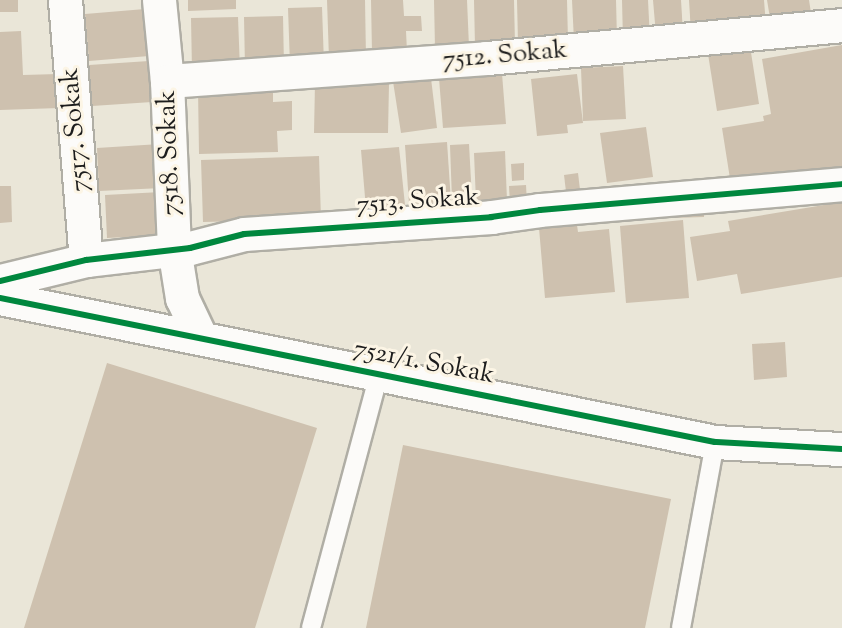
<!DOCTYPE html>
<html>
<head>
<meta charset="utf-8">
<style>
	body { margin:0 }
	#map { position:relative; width:842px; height:628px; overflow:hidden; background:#eae6d8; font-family:"Sorts Mill Goudy",serif }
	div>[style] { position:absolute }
	.building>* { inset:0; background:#cec1af }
	.roads { filter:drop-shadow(2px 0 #b0aea5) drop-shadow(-2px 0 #b0aea5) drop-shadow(0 2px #b0aea5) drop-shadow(0 -2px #b0aea5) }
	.lane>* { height:18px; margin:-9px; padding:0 9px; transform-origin:9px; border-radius:9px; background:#fcfbf9 }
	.street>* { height:33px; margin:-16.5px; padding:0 16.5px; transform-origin:16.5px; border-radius:16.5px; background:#fcfbf9 }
	.cycleway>* { height:6px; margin:-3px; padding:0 3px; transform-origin:3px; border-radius:3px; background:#00873e }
	span { translate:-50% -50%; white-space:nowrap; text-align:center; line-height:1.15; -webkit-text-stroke:6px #fcf5e5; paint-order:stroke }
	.street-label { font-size:26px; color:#1c1c1c }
</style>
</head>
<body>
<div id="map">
	<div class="building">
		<div style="clip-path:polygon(0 0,18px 0,18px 12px,0 12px)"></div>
		<div style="clip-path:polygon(188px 0,236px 0,236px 9px,188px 11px)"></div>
		<div style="clip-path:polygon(327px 0,365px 0,366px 58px,329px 59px)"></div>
		<div style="clip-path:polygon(371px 0,403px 0,404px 16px,421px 16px,422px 31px,406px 31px,407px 52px,372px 53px)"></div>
		<div style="clip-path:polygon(434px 0,467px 0,469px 47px,435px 48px)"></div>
		<div style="clip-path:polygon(474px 0,514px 0,515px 45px,475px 46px)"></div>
		<div style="clip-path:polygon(517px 0,567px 0,568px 41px,518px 43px)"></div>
		<div style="clip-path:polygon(572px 0,616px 0,617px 39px,574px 41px)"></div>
		<div style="clip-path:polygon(622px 0,648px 0,650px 40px,623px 41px)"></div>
		<div style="clip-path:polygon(653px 0,681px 0,683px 33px,656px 35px)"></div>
		<div style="clip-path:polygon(689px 0,764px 0,766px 26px,691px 33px)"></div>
		<div style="clip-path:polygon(767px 0,809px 0,811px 13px,770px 18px)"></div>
		<div style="clip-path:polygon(322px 7px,324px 64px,290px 65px,288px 8px)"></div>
		<div style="clip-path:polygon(145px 9px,149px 56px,89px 61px,85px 14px)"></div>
		<div style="clip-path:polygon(283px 16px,284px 67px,245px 68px,244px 17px)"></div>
		<div style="clip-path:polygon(238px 17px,240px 70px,192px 71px,191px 18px)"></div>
		<div style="clip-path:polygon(21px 31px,23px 75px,58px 74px,59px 108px,0 110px,0 32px)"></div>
		<div style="clip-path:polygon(842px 45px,842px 166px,731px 185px,722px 128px,764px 121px,763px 116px,771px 114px,762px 59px)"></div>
		<div style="clip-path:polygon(750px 46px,759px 104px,717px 111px,708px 54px)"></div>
		<div style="clip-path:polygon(149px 61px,152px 102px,92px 106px,89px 65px)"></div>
		<div style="clip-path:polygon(501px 61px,506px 124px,443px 128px,438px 66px)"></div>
		<div style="clip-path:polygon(623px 66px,626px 119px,583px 121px,581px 68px)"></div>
		<div style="clip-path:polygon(430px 70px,437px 128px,401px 133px,392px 75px)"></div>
		<div style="clip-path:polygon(577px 74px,583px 123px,567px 125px,568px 133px,537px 136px,531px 79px)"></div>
		<div style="clip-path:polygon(315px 83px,389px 84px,388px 133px,314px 133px)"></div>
		<div style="clip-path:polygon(240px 88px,240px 93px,273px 93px,273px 102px,292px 101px,292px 130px,277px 131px,278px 152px,199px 154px,198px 89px)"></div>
		<div style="clip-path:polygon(646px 127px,653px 177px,607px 183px,600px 133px)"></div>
		<div style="clip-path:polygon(447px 142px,451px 202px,409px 204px,405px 145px)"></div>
		<div style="clip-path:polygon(160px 144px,162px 188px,99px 191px,97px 148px)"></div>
		<div style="clip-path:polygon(469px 144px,472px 199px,452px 200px,450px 145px)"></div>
		<div style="clip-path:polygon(399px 147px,405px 205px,366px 209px,361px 150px)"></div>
		<div style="clip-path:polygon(505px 151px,507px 201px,476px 202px,474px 153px)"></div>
		<div style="clip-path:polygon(319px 156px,321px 219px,203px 222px,201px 160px)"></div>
		<div style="clip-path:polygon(524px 163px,524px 180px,512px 181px,511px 164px)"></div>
		<div style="clip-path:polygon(578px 173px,581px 198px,567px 200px,564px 175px)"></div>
		<div style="clip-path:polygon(526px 185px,527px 204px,510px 205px,509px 186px)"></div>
		<div style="clip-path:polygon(0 186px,11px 186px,12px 222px,0 223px)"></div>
		<div style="clip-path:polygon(161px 192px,164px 235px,107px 238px,105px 195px)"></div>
		<div style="clip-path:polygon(842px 202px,842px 277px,741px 294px,737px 274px,697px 281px,690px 237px,730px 231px,728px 221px)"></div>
		<div style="clip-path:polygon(704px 204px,704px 217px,672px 218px,671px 205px)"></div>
		<div style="clip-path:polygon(683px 220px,689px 298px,626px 303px,620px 226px)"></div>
		<div style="clip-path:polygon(577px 225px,578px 232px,609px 229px,615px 292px,545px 298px,539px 228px)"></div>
		<div style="clip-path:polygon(785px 342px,787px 377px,754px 380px,752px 344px)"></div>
		<div style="clip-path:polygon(107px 363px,317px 428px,255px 628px,24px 628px)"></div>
		<div style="clip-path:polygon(403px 445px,671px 499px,645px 628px,366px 628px)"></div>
	</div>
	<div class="roads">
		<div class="lane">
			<div style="left:311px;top:628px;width:263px;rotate:-75deg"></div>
			<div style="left:681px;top:628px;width:189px;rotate:-79.6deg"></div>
		</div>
		<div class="street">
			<div style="left:65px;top:0;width:261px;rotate:85.4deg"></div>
			<div style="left:159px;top:0;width:81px;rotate:84.4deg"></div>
			<div style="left:167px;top:81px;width:167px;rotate:87.6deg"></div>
			<div style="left:174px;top:248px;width:51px;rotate:80.9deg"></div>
			<div style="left:182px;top:298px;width:44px;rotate:64.6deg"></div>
			<div style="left:167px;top:81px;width:321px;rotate:-4.1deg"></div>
			<div style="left:487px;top:58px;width:357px;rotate:-5.3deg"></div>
			<div style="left:0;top:281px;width:89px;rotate:-13.7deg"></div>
			<div style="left:86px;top:260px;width:105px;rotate:-6.6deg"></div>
			<div style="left:190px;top:248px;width:56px;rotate:-14.5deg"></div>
			<div style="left:244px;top:234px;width:248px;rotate:-3.9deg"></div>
			<div style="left:491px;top:217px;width:49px;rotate:-8.1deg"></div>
			<div style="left:540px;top:210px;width:303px;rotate:-4.9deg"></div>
			<div style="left:0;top:298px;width:729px;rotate:11.39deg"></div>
			<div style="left:715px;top:442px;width:127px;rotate:3.2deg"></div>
		</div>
	</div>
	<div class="cycleway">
		<div style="left:0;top:281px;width:89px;rotate:-13.7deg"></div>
		<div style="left:86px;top:260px;width:105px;rotate:-6.6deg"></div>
		<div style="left:190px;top:248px;width:56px;rotate:-14.5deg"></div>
		<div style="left:244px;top:234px;width:248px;rotate:-3.9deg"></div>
		<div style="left:491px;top:217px;width:49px;rotate:-8.1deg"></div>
		<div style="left:540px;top:210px;width:303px;rotate:-4.9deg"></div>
		<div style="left:0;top:298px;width:729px;rotate:11.39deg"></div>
		<div style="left:715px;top:442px;width:127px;rotate:3.2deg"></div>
	</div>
	<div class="street-label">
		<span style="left:505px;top:56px;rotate:-5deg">7512. Sokak</span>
		<span style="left:76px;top:130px;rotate:-95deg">7517. Sokak</span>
		<span style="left:170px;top:153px;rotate:-92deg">7518. Sokak</span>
		<span style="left:418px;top:202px;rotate:-4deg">7513. Sokak</span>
		<span style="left:424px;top:363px;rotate:11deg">7521/1. Sokak</span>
	</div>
</div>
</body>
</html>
